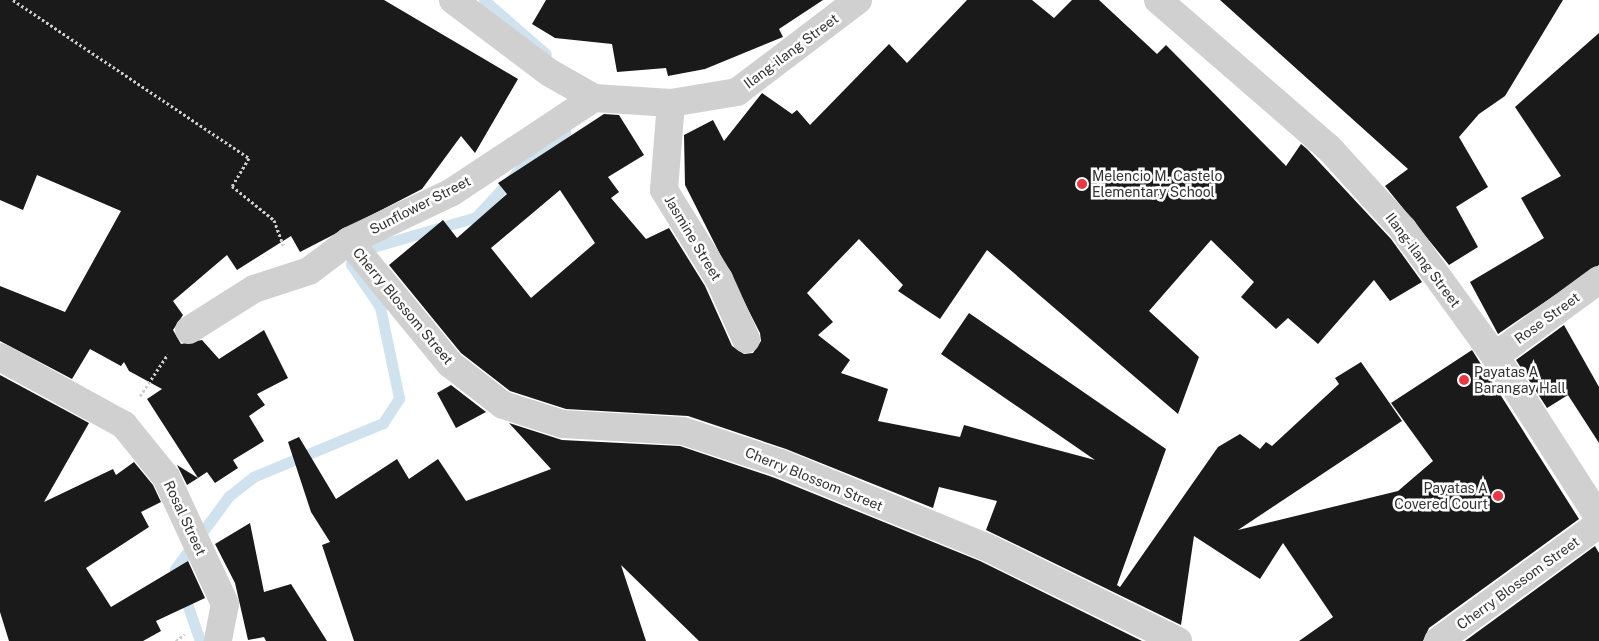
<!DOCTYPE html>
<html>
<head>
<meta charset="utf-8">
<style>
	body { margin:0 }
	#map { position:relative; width:1599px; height:641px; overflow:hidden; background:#fff; font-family:"Public Sans",sans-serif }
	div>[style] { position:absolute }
	.stream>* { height:11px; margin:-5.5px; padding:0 5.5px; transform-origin:5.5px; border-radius:5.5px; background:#cfe2ee }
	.building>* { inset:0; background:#1a1a1a }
	.path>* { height:3px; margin-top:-1.5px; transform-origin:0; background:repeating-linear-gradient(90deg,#cdcdcd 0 2.5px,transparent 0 5px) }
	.minor>* { height:28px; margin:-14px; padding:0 14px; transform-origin:14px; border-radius:14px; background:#d0d0d0 }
	.dots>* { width:14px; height:14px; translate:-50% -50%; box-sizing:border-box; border:2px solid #fff; border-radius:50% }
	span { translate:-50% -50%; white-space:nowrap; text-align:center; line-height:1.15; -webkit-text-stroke:5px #fff; paint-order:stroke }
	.street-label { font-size:14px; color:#333 }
	.poi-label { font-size:14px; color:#333 }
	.left { translate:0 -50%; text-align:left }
	.right { translate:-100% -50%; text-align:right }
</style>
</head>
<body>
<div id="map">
	<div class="stream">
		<div style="left:484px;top:0;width:82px;rotate:41.1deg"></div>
		<div style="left:200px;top:641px;width:76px;rotate:-109.1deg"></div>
		<div style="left:175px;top:569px;width:91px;rotate:-53.5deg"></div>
		<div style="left:229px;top:496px;width:31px;rotate:-38deg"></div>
		<div style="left:253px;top:477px;width:141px;rotate:-22.6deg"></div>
		<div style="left:383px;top:423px;width:30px;rotate:-57deg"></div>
		<div style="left:399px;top:398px;width:93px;rotate:-101.8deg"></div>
		<div style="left:380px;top:307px;width:52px;rotate:-124deg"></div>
		<div style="left:351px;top:264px;width:21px;rotate:-45deg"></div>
		<div style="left:366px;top:249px;width:115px;rotate:-16.2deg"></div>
		<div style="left:476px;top:217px;width:71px;rotate:-47.3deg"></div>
		<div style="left:524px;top:165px;width:53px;rotate:-38.8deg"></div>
	</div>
	<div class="building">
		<div style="clip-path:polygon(0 0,384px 0,518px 79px,475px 153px,461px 136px,422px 189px,300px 252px,291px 236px,237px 270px,227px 255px,173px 301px,183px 315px,173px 330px,181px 344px,202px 340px,219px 359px,264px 330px,288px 378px,257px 394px,265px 405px,249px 416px,264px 441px,233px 460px,238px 468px,215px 483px,207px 472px,198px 478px,147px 399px,162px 389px,129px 371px,124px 362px,121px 366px,90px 349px,72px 379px,0 341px,0 286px,65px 312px,121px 211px,37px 175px,23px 210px,0 200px)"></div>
		<div style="clip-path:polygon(546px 0,823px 0,779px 29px,783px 37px,705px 69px,668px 76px,666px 68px,617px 72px,612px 44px,555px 38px,532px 24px)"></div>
		<div style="clip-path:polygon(evenodd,967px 0,1032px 0,1054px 18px,1072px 0,1099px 0,1157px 54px,1166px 45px,1286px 166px,1301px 144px,1307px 149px,1391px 239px,1422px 282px,1390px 301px,1374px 280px,1318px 344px,1288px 318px,1276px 329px,1241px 297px,1254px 282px,1211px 240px,1149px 311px,1199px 357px,1178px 414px,987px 250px,940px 319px,898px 291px,903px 285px,859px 239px,807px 293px,833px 322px,818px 335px,850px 360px,841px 373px,888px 389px,878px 421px,960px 437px,964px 425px,1095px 460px,941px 354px,969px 313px,1166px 449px,1117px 585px,1120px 587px,1218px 447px,1240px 434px,1260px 449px,1266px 442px,1272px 446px,1339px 384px,1335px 378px,1361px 362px,1402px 421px,1238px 530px,1398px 491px,1433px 461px,1391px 403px,1472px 350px,1579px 519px,1429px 628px,1423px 641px,1299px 641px,1333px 617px,1283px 543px,1260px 579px,1194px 536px,1181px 625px,986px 530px,997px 501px,939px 487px,933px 508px,786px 449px,688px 416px,566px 409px,510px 391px,461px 353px,389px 265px,443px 220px,457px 238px,507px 194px,498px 183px,604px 114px,619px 115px,644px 155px,608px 177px,619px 192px,611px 198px,646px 239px,669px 228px,705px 286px,732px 346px,744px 354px,753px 353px,761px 341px,760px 333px,685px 185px,684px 135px,713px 120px,724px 141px,762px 93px,792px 114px,797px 110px,810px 125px,889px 44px,907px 63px,967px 0,560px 190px,595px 243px,531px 298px,491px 248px,560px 190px)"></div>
		<div style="clip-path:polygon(1220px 0,1563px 0,1505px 96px,1479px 114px,1459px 137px,1488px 187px,1456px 207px,1478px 247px,1449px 265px,1385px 186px,1408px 169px)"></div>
		<div style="clip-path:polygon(1599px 33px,1599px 265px,1498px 334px,1470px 282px,1544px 238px,1521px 198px,1561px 176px,1515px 107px)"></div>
		<div style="clip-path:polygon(1564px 325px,1599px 387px,1599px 443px,1568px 395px,1547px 408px,1516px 360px)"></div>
		<div style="clip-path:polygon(0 375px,89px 423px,44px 502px,113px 469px,116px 475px,134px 462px,153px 485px,161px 502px,141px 512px,149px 527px,86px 568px,111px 607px,188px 561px,205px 598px,156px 621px,161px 631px,143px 641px,9px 641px,0 612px)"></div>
		<div style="clip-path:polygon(451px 385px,486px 412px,456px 428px,437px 393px)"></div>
		<div style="clip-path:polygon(509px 423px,562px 440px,680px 446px,775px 478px,980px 561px,1142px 641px,699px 641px,621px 565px,646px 641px,354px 641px,322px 545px,330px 542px,311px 512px,288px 442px,299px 437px,336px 499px,397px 459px,409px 479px,438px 459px,466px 501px,551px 469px)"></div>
		<div style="clip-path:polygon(177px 465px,198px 478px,187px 485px)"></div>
		<div style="clip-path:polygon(250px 523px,264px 592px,291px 584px,327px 641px,266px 641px,264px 637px,248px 640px,235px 583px,215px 544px)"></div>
		<div style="clip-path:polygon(1595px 546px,1599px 553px,1599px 641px,1465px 641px)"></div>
	</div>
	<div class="path">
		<div style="left:13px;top:0;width:284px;rotate:33.8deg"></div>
		<div style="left:249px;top:158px;width:33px;rotate:121deg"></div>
		<div style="left:232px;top:186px;width:54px;rotate:39deg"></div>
		<div style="left:274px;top:220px;width:27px;rotate:70deg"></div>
		<div style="left:140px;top:396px;width:50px;rotate:-56.3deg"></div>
		<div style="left:176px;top:641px;width:11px;rotate:-38deg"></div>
	</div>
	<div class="minor">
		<div style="left:453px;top:0;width:121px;rotate:37deg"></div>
		<div style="left:550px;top:73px;width:51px;rotate:29.6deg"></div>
		<div style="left:594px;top:98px;width:77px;rotate:3.7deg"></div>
		<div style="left:671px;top:103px;width:67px;rotate:-9.5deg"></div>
		<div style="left:737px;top:92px;width:152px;rotate:-37.2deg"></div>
		<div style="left:1158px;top:0;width:225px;rotate:40.9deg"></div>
		<div style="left:1328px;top:147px;width:111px;rotate:47.6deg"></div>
		<div style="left:1403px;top:229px;width:157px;rotate:54.1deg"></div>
		<div style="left:1495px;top:356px;width:193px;rotate:57.3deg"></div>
		<div style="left:671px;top:103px;width:87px;rotate:94.6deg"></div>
		<div style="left:664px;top:190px;width:105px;rotate:58.3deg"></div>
		<div style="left:719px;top:279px;width:66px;rotate:65.8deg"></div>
		<div style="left:349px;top:241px;width:159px;rotate:50.6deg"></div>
		<div style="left:450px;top:364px;width:67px;rotate:37.7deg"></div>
		<div style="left:503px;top:405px;width:63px;rotate:17.6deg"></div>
		<div style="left:563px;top:424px;width:120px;rotate:3.3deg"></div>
		<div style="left:683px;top:431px;width:102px;rotate:18.3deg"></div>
		<div style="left:780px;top:463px;width:222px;rotate:22.2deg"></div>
		<div style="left:986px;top:547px;width:214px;rotate:26.1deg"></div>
		<div style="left:189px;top:330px;width:77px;rotate:-32.2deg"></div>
		<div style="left:254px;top:289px;width:58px;rotate:-18.1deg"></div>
		<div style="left:309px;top:271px;width:50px;rotate:-36.9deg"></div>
		<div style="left:349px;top:241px;width:114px;rotate:-25.4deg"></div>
		<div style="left:452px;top:192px;width:170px;rotate:-33.5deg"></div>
		<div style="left:1495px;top:356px;width:129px;rotate:-36.2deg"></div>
		<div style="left:0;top:357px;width:141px;rotate:28.7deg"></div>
		<div style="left:124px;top:425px;width:67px;rotate:51.1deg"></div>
		<div style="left:166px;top:477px;width:140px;rotate:65.1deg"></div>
		<div style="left:225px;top:604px;width:38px;rotate:101deg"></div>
		<div style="left:1438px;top:641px;width:199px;rotate:-36deg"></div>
	</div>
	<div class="dots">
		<div style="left:1082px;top:184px;background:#e63946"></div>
		<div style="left:1464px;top:380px;background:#e63946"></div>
		<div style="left:1498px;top:496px;background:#e63946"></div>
	</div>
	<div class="street-label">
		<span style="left:791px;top:51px;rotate:-37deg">Ilang-ilang Street</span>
		<span style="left:420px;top:205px;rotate:-27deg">Sunflower Street</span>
		<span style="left:693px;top:238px;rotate:59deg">Jasmine Street</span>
		<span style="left:1423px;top:260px;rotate:53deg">Ilang-ilang Street</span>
		<span style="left:403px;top:306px;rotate:50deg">Cherry Blossom Street</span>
		<span style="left:1547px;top:318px;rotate:-36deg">Rose Street</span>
		<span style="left:814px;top:479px;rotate:22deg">Cherry Blossom Street</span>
		<span style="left:185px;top:518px;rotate:65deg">Rosal Street</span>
		<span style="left:1518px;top:583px;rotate:-36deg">Cherry Blossom Street</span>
	</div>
	<div class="poi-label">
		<span class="left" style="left:1092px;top:184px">Melencio M. Castelo<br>Elementary School</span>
		<span class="left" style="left:1474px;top:380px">Payatas A<br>Barangay Hall</span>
		<span class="right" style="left:1488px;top:496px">Payatas A<br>Covered Court</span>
	</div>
</div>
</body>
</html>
